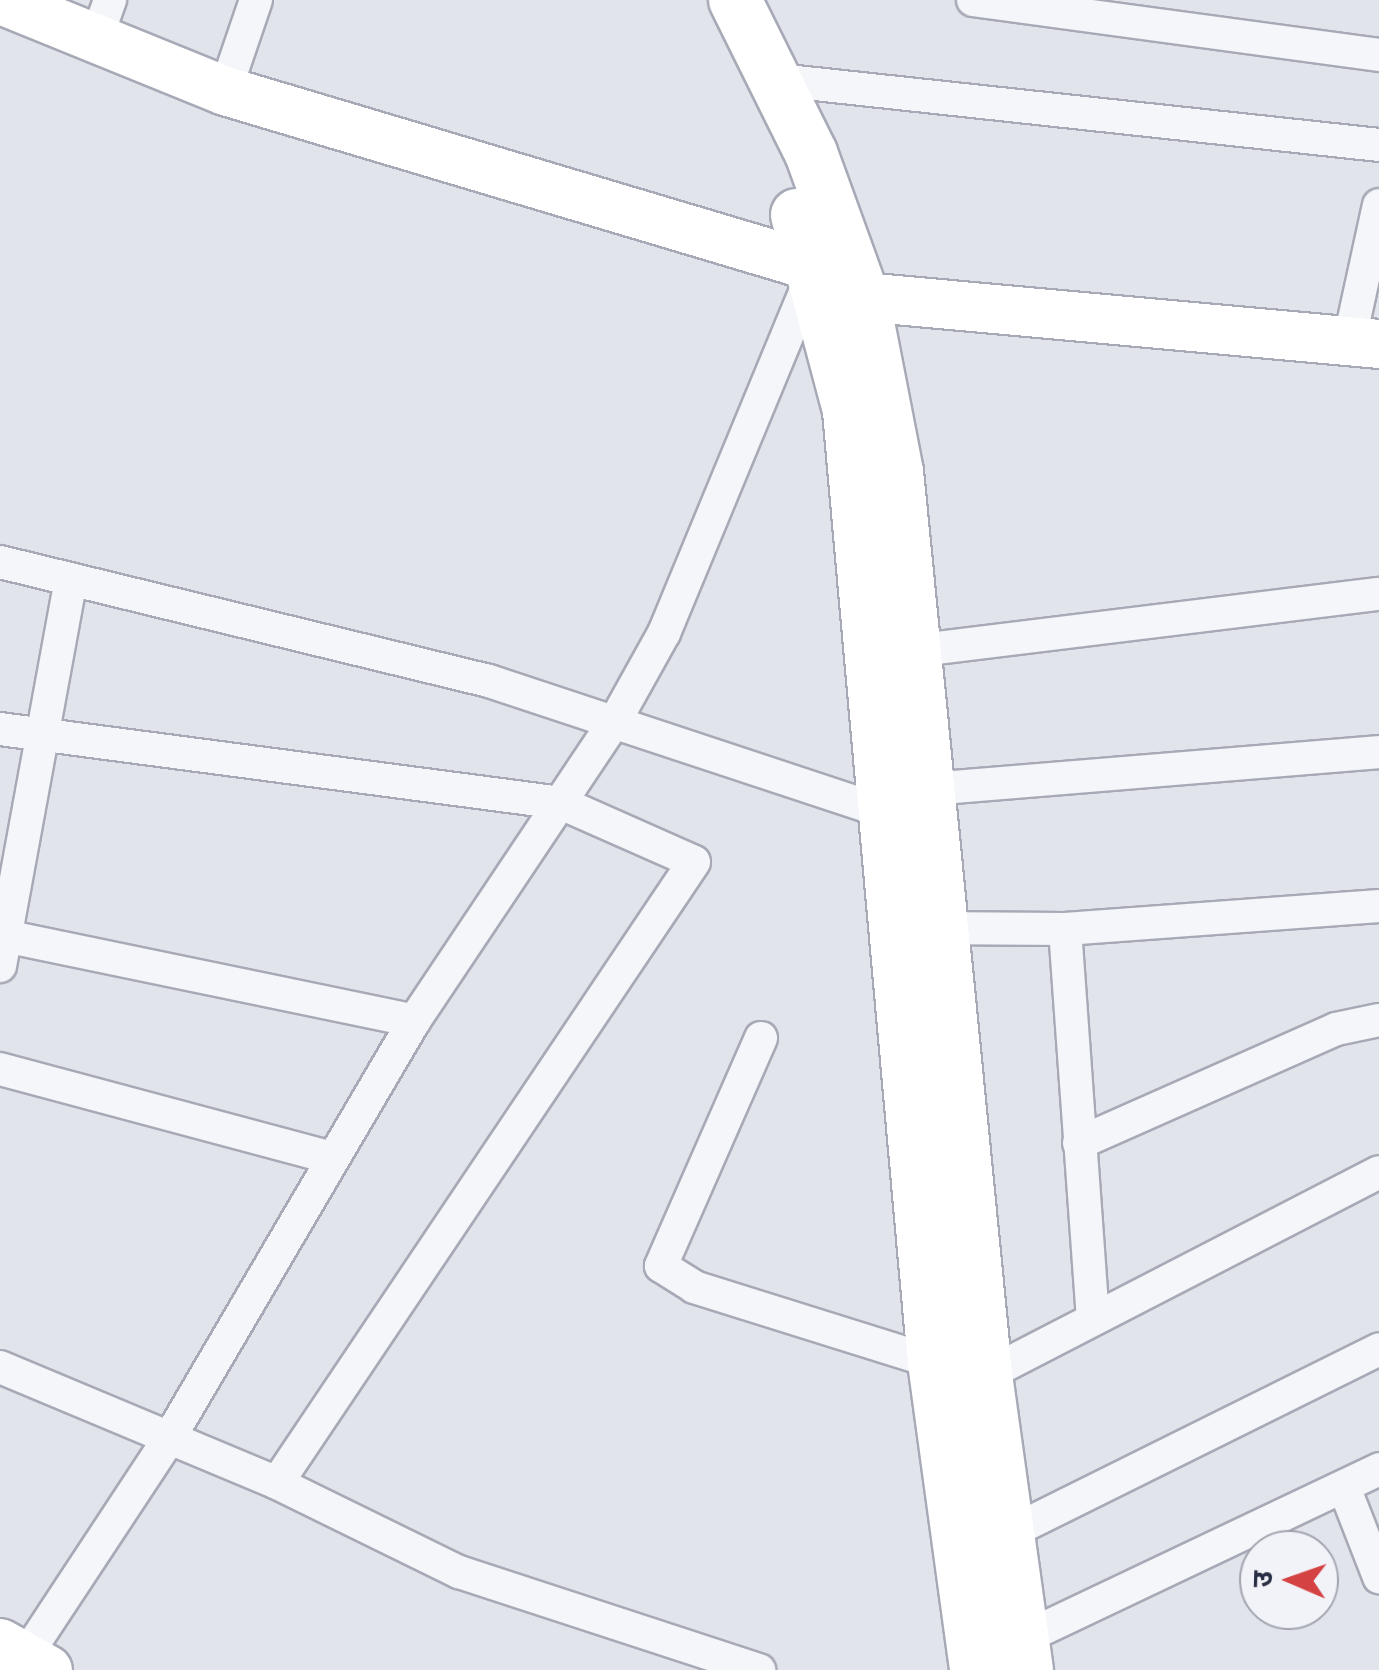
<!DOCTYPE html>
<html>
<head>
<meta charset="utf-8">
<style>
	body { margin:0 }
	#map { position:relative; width:1379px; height:1670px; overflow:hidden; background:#e2e4eb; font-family:"Noto Sans","Noto Sans Devanagari",sans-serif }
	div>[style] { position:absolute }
	.roads { filter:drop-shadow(2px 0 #a7aab6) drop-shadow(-2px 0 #a7aab6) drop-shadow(0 2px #a7aab6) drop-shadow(0 -2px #a7aab6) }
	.street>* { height:32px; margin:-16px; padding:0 16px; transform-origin:16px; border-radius:16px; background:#f5f6f9 }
	.secondary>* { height:48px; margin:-24px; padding:0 24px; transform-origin:24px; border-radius:24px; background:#fff }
	.primary>* { height:52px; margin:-26px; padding:0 26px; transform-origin:26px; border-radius:26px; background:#fff }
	span { translate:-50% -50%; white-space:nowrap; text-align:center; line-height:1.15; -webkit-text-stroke:10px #f2f3f8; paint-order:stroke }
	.north { position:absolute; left:1239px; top:1530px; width:100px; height:100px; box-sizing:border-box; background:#f2f3f8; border:2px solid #a2a5b0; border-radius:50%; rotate:272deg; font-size:28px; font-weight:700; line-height:40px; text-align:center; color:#292f44 }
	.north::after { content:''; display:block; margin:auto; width:35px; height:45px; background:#d44243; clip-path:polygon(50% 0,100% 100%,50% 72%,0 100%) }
</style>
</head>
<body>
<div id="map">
	<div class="roads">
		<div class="street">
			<div style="left:973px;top:0;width:410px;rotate:7.7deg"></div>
			<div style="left:94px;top:45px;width:48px;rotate:-70.4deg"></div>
			<div style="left:778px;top:80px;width:605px;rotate:6.17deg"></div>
			<div style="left:225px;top:91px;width:96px;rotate:-71.2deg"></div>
			<div style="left:1350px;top:338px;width:136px;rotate:-77.7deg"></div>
			<div style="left:0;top:562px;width:503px;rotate:13.68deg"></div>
			<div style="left:489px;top:681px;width:415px;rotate:18.3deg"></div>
			<div style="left:913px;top:651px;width:469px;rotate:-7deg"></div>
			<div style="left:0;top:729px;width:566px;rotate:7.51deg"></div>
			<div style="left:561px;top:803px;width:145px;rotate:23.9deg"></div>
			<div style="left:694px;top:862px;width:748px;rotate:123.88deg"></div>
			<div style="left:930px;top:789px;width:451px;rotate:-4.7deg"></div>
			<div style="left:927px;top:928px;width:138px;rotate:0.4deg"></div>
			<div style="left:1065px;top:929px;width:315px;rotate:-4.2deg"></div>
			<div style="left:1065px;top:929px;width:389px;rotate:85.9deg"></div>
			<div style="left:0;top:935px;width:423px;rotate:11.7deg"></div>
			<div style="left:0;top:966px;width:393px;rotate:-79.6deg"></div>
			<div style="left:761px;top:1038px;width:249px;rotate:113.7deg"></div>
			<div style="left:661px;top:1266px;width:39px;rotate:32deg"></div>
			<div style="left:694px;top:1287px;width:251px;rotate:17.4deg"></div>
			<div style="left:0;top:1069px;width:343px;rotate:15deg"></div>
			<div style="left:1079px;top:1143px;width:281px;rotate:-23.9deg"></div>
			<div style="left:1336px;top:1029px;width:44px;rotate:-11.8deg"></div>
			<div style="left:0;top:1367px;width:300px;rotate:22.7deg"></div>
			<div style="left:277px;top:1483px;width:203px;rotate:26.1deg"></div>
			<div style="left:459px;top:1572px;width:316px;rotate:18.1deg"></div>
			<div style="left:986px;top:1375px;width:442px;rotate:-27.3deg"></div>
			<div style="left:1344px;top:1487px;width:97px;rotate:68.7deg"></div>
			<div style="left:1011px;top:1532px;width:411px;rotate:-26.4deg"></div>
			<div style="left:1009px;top:1645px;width:410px;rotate:-25.4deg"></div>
			<div style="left:25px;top:1657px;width:258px;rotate:-56.6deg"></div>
			<div style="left:167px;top:1442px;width:488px;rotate:-59.6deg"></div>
			<div style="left:414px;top:1021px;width:361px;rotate:-56.2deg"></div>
			<div style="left:615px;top:721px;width:101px;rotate:-60.9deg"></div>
			<div style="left:664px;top:633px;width:386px;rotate:-67.5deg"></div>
		</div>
		<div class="secondary">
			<div style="left:1px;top:0;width:242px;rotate:22.1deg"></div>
			<div style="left:225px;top:91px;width:616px;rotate:16.61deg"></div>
			<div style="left:815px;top:267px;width:57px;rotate:32deg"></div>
			<div style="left:863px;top:297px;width:518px;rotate:5.2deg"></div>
			<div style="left:0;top:1643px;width:55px;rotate:29.4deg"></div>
		</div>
		<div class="primary">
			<div style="left:735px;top:0;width:171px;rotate:63.6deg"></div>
			<div style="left:811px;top:153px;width:153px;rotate:70.1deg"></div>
			<div style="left:863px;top:297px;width:178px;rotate:79deg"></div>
			<div style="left:897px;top:472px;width:907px;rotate:84.37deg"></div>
			<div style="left:986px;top:1375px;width:298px;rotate:82.1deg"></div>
			<div style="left:797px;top:215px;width:203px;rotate:75.1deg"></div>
			<div style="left:849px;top:411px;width:955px;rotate:84.89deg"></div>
			<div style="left:934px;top:1362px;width:311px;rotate:82.2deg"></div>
		</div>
	</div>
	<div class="north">उ</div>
</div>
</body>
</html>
